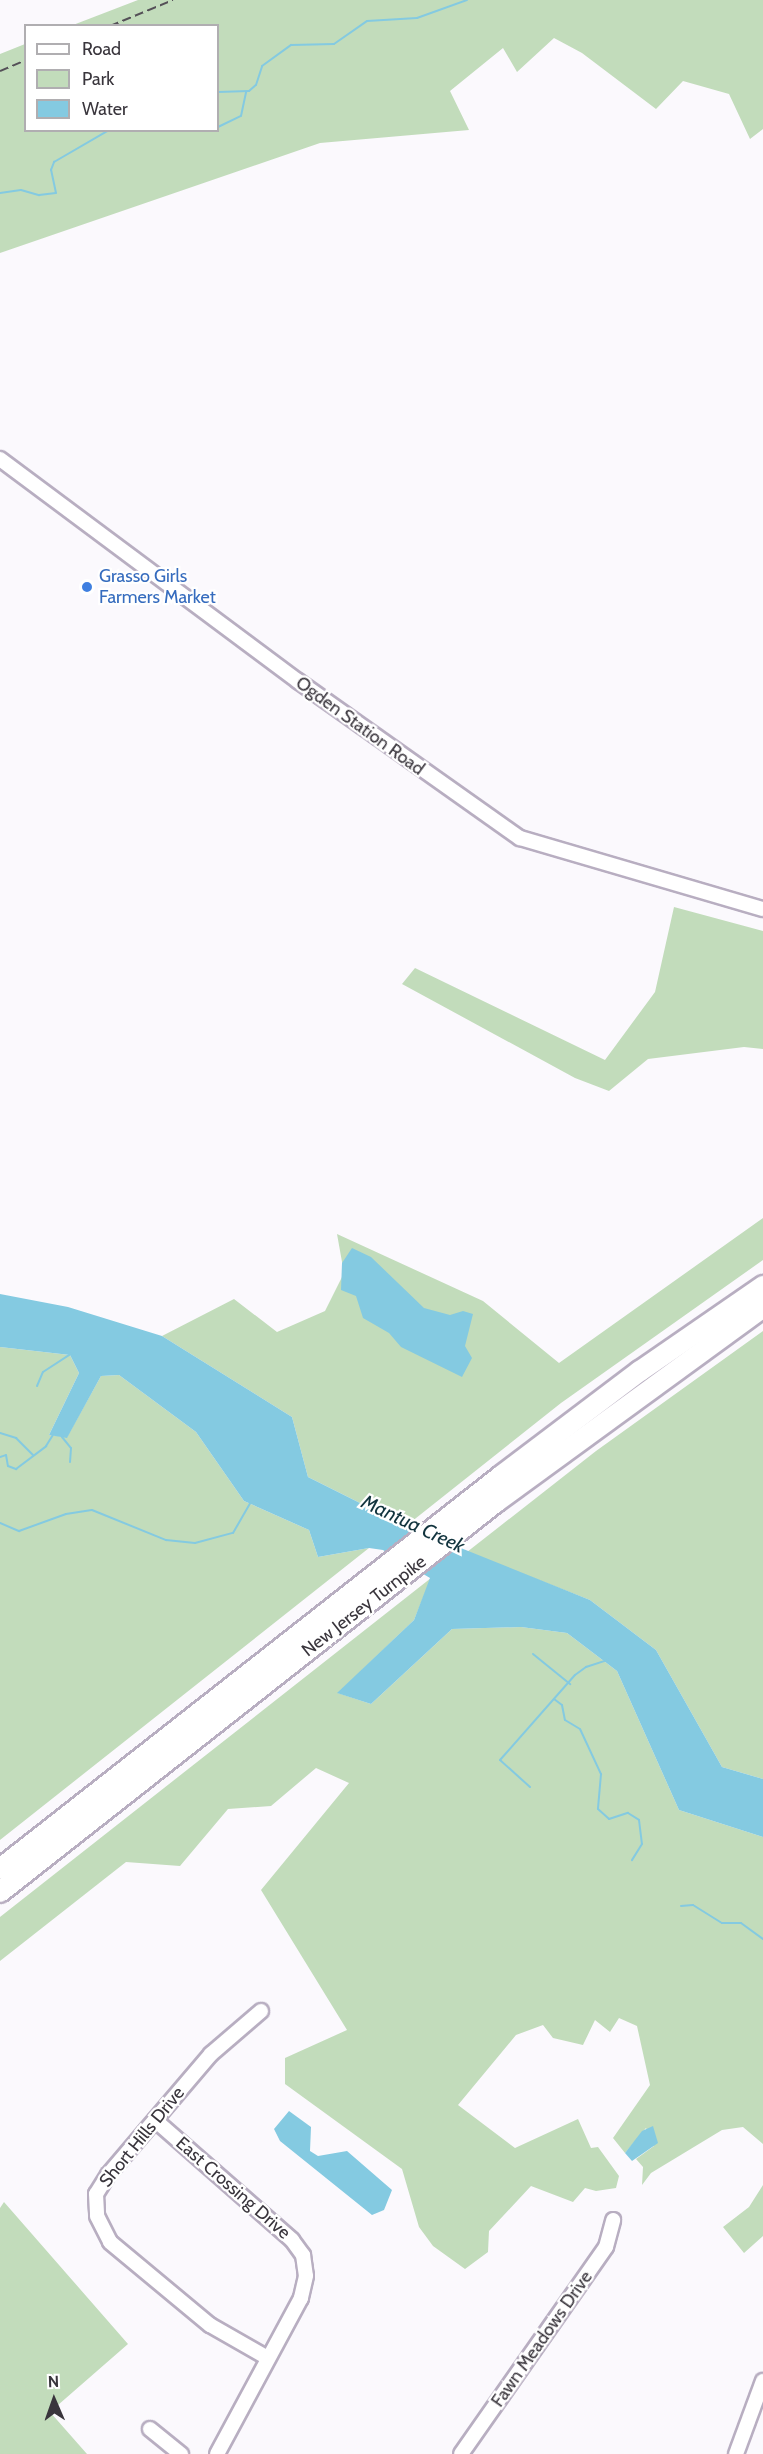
<!DOCTYPE html>
<html>
<head>
<meta charset="utf-8">
<style>
	body { margin:0 }
	#map { position:relative; width:763px; height:2454px; overflow:hidden; background:#fbf9fd; font-family:Cabin,sans-serif }
	div>[style] { position:absolute }
	.green>* { inset:0; background:#c2dcbb }
	.water>* { inset:0; background:#84cae1 }
	.stream>* { height:2px; margin:-1px; padding:0 1px; transform-origin:1px; border-radius:1px; background:#84cae1 }
	.roads { filter:drop-shadow(2px 0 #b8aec1) drop-shadow(-2px 0 #b8aec1) drop-shadow(0 2px #b8aec1) drop-shadow(0 -2px #b8aec1) }
	.minor>* { height:14px; margin:-7px; padding:0 7px; transform-origin:7px; border-radius:7px; background:#fff }
	.highway>* { height:20px; margin:-10px; padding:0 10px; transform-origin:10px; border-radius:10px; background:#fff }
	.rail>* { height:2px; margin-top:-1px; transform-origin:0; background:repeating-linear-gradient(90deg,#545057 0 9px,transparent 0 13.5px) }
	.dots>* { width:16px; height:16px; translate:-50% -50%; box-sizing:border-box; border:3px solid #fff; border-radius:50% }
	span { translate:-50% -50%; white-space:nowrap; text-align:center; line-height:1.15; -webkit-text-stroke:4.5px #fff; paint-order:stroke }
	.shop-label { font-size:18px; color:#366cbe }
	.left { translate:0 -50%; text-align:left }
	.street-label { font-size:18px; color:#39353c }
	.water-label { font-size:20px; color:#12343e; font-style:italic }
	.legend { position:absolute; left:24px; top:24px; width:195px; height:108px; box-sizing:border-box; background:#fff; border:2px solid #b0aeb1; margin:0; padding:8px 10px; list-style:none; font-size:18px; color:#39353c }
	.legend li { display:flex; align-items:center; gap:12px; height:30px }
	.legend b { width:30px; border:2px solid #b0aeb1 }
	.north { position:absolute; left:24px; top:2370px; width:60px; height:60px; -webkit-text-stroke:4px #fff; paint-order:stroke; rotate:358deg; font-size:16px; font-weight:700; line-height:24px; text-align:center; color:#39353c }
	.north::after { content:''; display:block; margin:auto; width:21px; height:27px; background:#39353c; clip-path:polygon(50% 0,100% 100%,50% 72%,0 100%) }
</style>
</head>
<body>
<div id="map">
	<div class="green">
		<div style="clip-path:polygon(138px 0,763px 0,763px 129px,750px 139px,729px 94px,683px 81px,656px 109px,582px 53px,554px 38px,517px 72px,503px 48px,450px 91px,469px 130px,320px 143px,0 253px,0 54px,25px 44px,26px 130px,218px 130px,218px 26px,73px 25px)"></div>
		<div style="clip-path:polygon(674px 907px,763px 931px,763px 1049px,744px 1047px,648px 1059px,609px 1091px,575px 1078px,402px 984px,415px 968px,605px 1060px,655px 992px)"></div>
		<div style="clip-path:polygon(763px 1218px,763px 1260px,561px 1403px,406px 1526px,308px 1477px,292px 1417px,162px 1336px,234px 1299px,277px 1332px,325px 1311px,344px 1273px,337px 1234px,483px 1301px,559px 1363px)"></div>
		<div style="clip-path:polygon(763px 1331px,763px 1779px,722px 1767px,656px 1650px,590px 1600px,467px 1552px,596px 1451px)"></div>
		<div style="clip-path:polygon(0 1347px,70px 1355px,79px 1373px,49px 1435px,67px 1437px,101px 1376px,119px 1375px,196px 1432px,244px 1501px,309px 1530px,318px 1557px,369px 1548px,0 1840px)"></div>
		<div style="clip-path:polygon(431px 1578px,414px 1620px,338px 1693px,371px 1704px,452px 1629px,521px 1627px,567px 1633px,617px 1671px,679px 1810px,763px 1837px,763px 2144px,743px 2127px,722px 2130px,651px 2173px,642px 2185px,643px 2167px,636px 2159px,654px 2146px,646px 2128px,625px 2153px,613px 2138px,650px 2085px,637px 2026px,619px 2018px,610px 2032px,595px 2020px,583px 2045px,553px 2038px,543px 2025px,516px 2035px,458px 2105px,515px 2148px,578px 2119px,591px 2148px,598px 2147px,619px 2176px,616px 2188px,596px 2191px,585px 2188px,573px 2202px,531px 2186px,489px 2231px,488px 2252px,465px 2269px,433px 2246px,419px 2227px,402px 2169px,285px 2084px,285px 2058px,347px 2030px,261px 1890px,349px 1783px,316px 1768px,271px 1806px,228px 1809px,180px 1866px,126px 1862px,0 1961px,0 1917px)"></div>
		<div style="clip-path:polygon(763px 2185px,763px 2236px,744px 2253px,723px 2227px,749px 2207px)"></div>
		<div style="clip-path:polygon(4px 2202px,128px 2344px,50px 2412px,87px 2454px,0 2454px,0 2208px)"></div>
	</div>
	<div class="water">
		<div style="clip-path:polygon(352px 1248px,371px 1257px,424px 1308px,450px 1315px,463px 1311px,473px 1314px,465px 1346px,472px 1358px,462px 1377px,401px 1347px,389px 1333px,363px 1318px,356px 1296px,341px 1290px,342px 1263px)"></div>
		<div style="clip-path:polygon(0 1294px,68px 1307px,162px 1336px,292px 1417px,308px 1477px,406px 1526px,590px 1600px,656px 1650px,722px 1767px,763px 1779px,763px 1837px,679px 1810px,617px 1671px,567px 1633px,521px 1627px,452px 1629px,371px 1704px,337px 1693px,414px 1620px,430px 1578px,383px 1550px,369px 1548px,318px 1557px,309px 1530px,244px 1501px,196px 1432px,119px 1375px,101px 1376px,67px 1438px,49px 1435px,79px 1373px,70px 1355px,0 1347px)"></div>
		<div style="clip-path:polygon(289px 2111px,311px 2127px,310px 2151px,318px 2156px,347px 2151px,392px 2190px,384px 2210px,372px 2215px,280px 2141px,274px 2129px)"></div>
		<div style="clip-path:polygon(653px 2126px,658px 2143px,632px 2161px,625px 2153px,642px 2131px)"></div>
	</div>
	<div class="stream">
		<div style="left:218px;top:92px;width:31px;rotate:-2deg"></div>
		<div style="left:249px;top:91px;width:9px;rotate:-41deg"></div>
		<div style="left:256px;top:85px;width:20px;rotate:-72deg"></div>
		<div style="left:262px;top:66px;width:36px;rotate:-36deg"></div>
		<div style="left:291px;top:45px;width:43px;rotate:-1.3deg"></div>
		<div style="left:334px;top:44px;width:40px;rotate:-34.9deg"></div>
		<div style="left:367px;top:21px;width:50px;rotate:-3.4deg"></div>
		<div style="left:417px;top:18px;width:53px;rotate:-19.8deg"></div>
		<div style="left:218px;top:127px;width:25px;rotate:-26deg"></div>
		<div style="left:241px;top:116px;width:25px;rotate:-78deg"></div>
		<div style="left:0;top:193px;width:21px;rotate:-8deg"></div>
		<div style="left:21px;top:190px;width:19px;rotate:16deg"></div>
		<div style="left:39px;top:195px;width:17px;rotate:-7deg"></div>
		<div style="left:56px;top:193px;width:24px;rotate:-102deg"></div>
		<div style="left:51px;top:170px;width:9px;rotate:-69deg"></div>
		<div style="left:54px;top:162px;width:64px;rotate:-30.2deg"></div>
		<div style="left:37px;top:1386px;width:15px;rotate:-67deg"></div>
		<div style="left:43px;top:1372px;width:35px;rotate:-33deg"></div>
		<div style="left:0;top:1433px;width:17px;rotate:17deg"></div>
		<div style="left:16px;top:1438px;width:24px;rotate:45deg"></div>
		<div style="left:62px;top:1437px;width:14px;rotate:51deg"></div>
		<div style="left:71px;top:1448px;width:14px;rotate:94deg"></div>
		<div style="left:0;top:1457px;width:6px;rotate:-18deg"></div>
		<div style="left:6px;top:1455px;width:11px;rotate:80deg"></div>
		<div style="left:8px;top:1466px;width:9px;rotate:21deg"></div>
		<div style="left:16px;top:1469px;width:38px;rotate:-37deg"></div>
		<div style="left:46px;top:1446px;width:13px;rotate:-58deg"></div>
		<div style="left:0;top:1523px;width:21px;rotate:23deg"></div>
		<div style="left:19px;top:1531px;width:50px;rotate:-19.9deg"></div>
		<div style="left:66px;top:1514px;width:26px;rotate:-9deg"></div>
		<div style="left:92px;top:1510px;width:80px;rotate:22.1deg"></div>
		<div style="left:166px;top:1540px;width:29px;rotate:6deg"></div>
		<div style="left:195px;top:1543px;width:39px;rotate:-15deg"></div>
		<div style="left:233px;top:1533px;width:36px;rotate:-60deg"></div>
		<div style="left:533px;top:1654px;width:48px;rotate:39deg"></div>
		<div style="left:554px;top:1699px;width:10px;rotate:37deg"></div>
		<div style="left:562px;top:1705px;width:15px;rotate:79deg"></div>
		<div style="left:565px;top:1720px;width:17px;rotate:31deg"></div>
		<div style="left:580px;top:1729px;width:50px;rotate:65deg"></div>
		<div style="left:601px;top:1774px;width:35px;rotate:95deg"></div>
		<div style="left:598px;top:1809px;width:15px;rotate:42deg"></div>
		<div style="left:609px;top:1819px;width:20px;rotate:-18deg"></div>
		<div style="left:628px;top:1813px;width:13px;rotate:32deg"></div>
		<div style="left:639px;top:1820px;width:24px;rotate:83deg"></div>
		<div style="left:642px;top:1844px;width:19px;rotate:122deg"></div>
		<div style="left:530px;top:1787px;width:40px;rotate:-138deg"></div>
		<div style="left:500px;top:1760px;width:113px;rotate:-48.6deg"></div>
		<div style="left:575px;top:1675px;width:14px;rotate:-36deg"></div>
		<div style="left:586px;top:1667px;width:23px;rotate:-18deg"></div>
		<div style="left:681px;top:1906px;width:12px;rotate:-5deg"></div>
		<div style="left:693px;top:1905px;width:34px;rotate:32deg"></div>
		<div style="left:722px;top:1923px;width:19px"></div>
		<div style="left:741px;top:1923px;width:27px;rotate:36deg"></div>
	</div>
	<div class="roads">
		<div class="minor">
			<div style="left:0;top:459px;width:372px;rotate:36.7deg"></div>
			<div style="left:298px;top:681px;width:272px;rotate:35.3deg"></div>
			<div style="left:520px;top:838px;width:253px;rotate:16.3deg"></div>
			<div style="left:261px;top:2011px;width:66px;rotate:139.3deg"></div>
			<div style="left:211px;top:2054px;width:159px;rotate:130.4deg"></div>
			<div style="left:108px;top:2175px;width:22px;rotate:122deg"></div>
			<div style="left:96px;top:2194px;width:22px;rotate:87deg"></div>
			<div style="left:97px;top:2216px;width:29px;rotate:63deg"></div>
			<div style="left:110px;top:2242px;width:130px;rotate:39.7deg"></div>
			<div style="left:210px;top:2325px;width:64px;rotate:29.7deg"></div>
			<div style="left:155px;top:2120px;width:182px;rotate:41.2deg"></div>
			<div style="left:292px;top:2240px;width:19px;rotate:54deg"></div>
			<div style="left:303px;top:2255px;width:21px;rotate:82deg"></div>
			<div style="left:306px;top:2276px;width:23px;rotate:103deg"></div>
			<div style="left:301px;top:2298px;width:177px;rotate:118.3deg"></div>
			<div style="left:150px;top:2429px;width:40px;rotate:39deg"></div>
			<div style="left:461px;top:2454px;width:253px;rotate:-55deg"></div>
			<div style="left:606px;top:2247px;width:28px;rotate:-75deg"></div>
			<div style="left:736px;top:2454px;width:78px;rotate:-69.7deg"></div>
		</div>
		<div class="highway">
			<div style="left:0;top:1869px;width:637px;rotate:-38.11deg"></div>
			<div style="left:501px;top:1476px;width:174px;rotate:-37.1deg"></div>
			<div style="left:640px;top:1371px;width:150px;rotate:-34.6deg"></div>
			<div style="left:0;top:1892px;width:631px;rotate:-38.18deg"></div>
			<div style="left:496px;top:1502px;width:331px;rotate:-36.1deg"></div>
		</div>
	</div>
	<div class="rail">
		<div style="left:110px;top:26px;width:68px;rotate:-22.4deg"></div>
		<div style="left:0;top:71px;width:28px;rotate:-23deg"></div>
	</div>
	<div class="dots">
		<div style="left:87px;top:587px;background:#3f7fe0"></div>
	</div>
	<div class="shop-label">
		<span class="left" style="left:99px;top:587px">Grasso Girls<br>Farmers Market</span>
	</div>
	<div class="street-label">
		<span style="left:360px;top:726px;rotate:36deg">Ogden Station Road</span>
		<span style="left:364px;top:1606px;rotate:-38deg">New Jersey Turnpike</span>
		<span style="left:142px;top:2137px;rotate:-51deg">Short Hills Drive</span>
		<span style="left:233px;top:2188px;rotate:41deg">East Crossing Drive</span>
		<span style="left:542px;top:2339px;rotate:-55deg">Fawn Meadows Drive</span>
	</div>
	<div class="water-label">
		<span style="left:413px;top:1524px;rotate:25deg">Mantua Creek</span>
	</div>
	<ul class="legend">
	<li><b style="height:8px;background:#fff"></b>Road</li>
	<li><b style="height:16px;background:#c2dcbb"></b>Park</li>
	<li><b style="height:16px;background:#84cae1"></b>Water</li>
	</ul>
	<div class="north">N</div>
</div>
</body>
</html>
